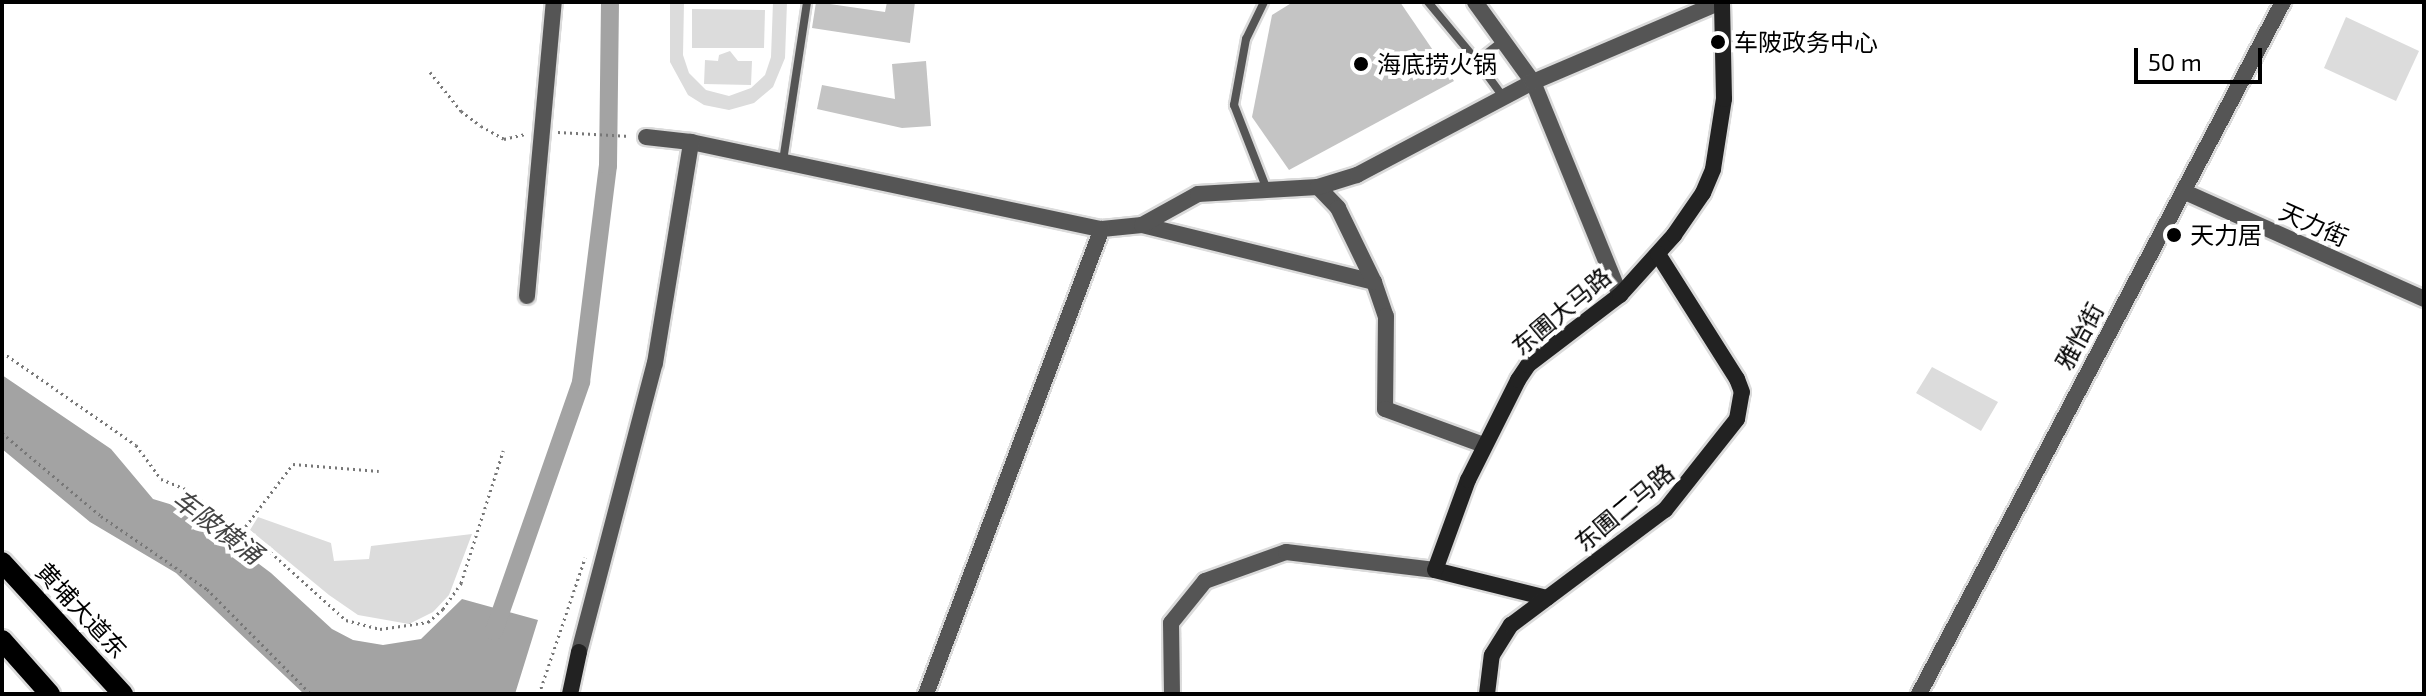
<!DOCTYPE html>
<html>
<head>
<meta charset="utf-8">
<style>
	body { margin:0 }
	#map { position:relative; width:2426px; height:696px; overflow:hidden; background:#fff; font-family:"Exo 2","Noto Sans SC",sans-serif }
	div>[style] { position:absolute }
	.green>* { inset:0; background:#dcdcdc }
	.water>* { inset:0; background:#a3a3a3 }
	.canal>* { height:18px; margin:-9px; padding:0 9px; transform-origin:9px; border-radius:9px; background:#a3a3a3 }
	.building>* { inset:0; background:#c4c4c4 }
	.path>* { height:3px; margin-top:-1.5px; transform-origin:0; background:repeating-linear-gradient(90deg,#777 0 2px,transparent 0 6px) }
	.roads { filter:drop-shadow(2px 0 #dbdbdb) drop-shadow(-2px 0 #dbdbdb) drop-shadow(0 2px #dbdbdb) drop-shadow(0 -2px #dbdbdb) }
	.lane>* { height:8px; margin:-4px; padding:0 4px; transform-origin:4px; border-radius:4px; background:#555 }
	.street>* { height:16px; margin:-8px; padding:0 8px; transform-origin:8px; border-radius:8px; background:#555 }
	.secondary>* { height:16px; margin:-8px; padding:0 8px; transform-origin:8px; border-radius:8px; background:#222 }
	.primary>* { height:20px; margin:-10px; padding:0 10px; transform-origin:10px; border-radius:10px; background:#000 }
	.dots>* { width:22px; height:22px; translate:-50% -50%; box-sizing:border-box; border:4px solid #fff; border-radius:50% }
	span { translate:-50% -50%; white-space:nowrap; text-align:center; line-height:1.15; -webkit-text-stroke:8px #fff; paint-order:stroke }
	.poi-label { font-size:24px; color:#000 }
	.left { translate:0 -50%; text-align:left }
	.street-label { font-size:24px; color:#000 }
	.water-label { font-size:26px; color:#444; font-style:italic }
	.frame { position:absolute; inset:0; border:4px solid #000; pointer-events:none }
	.scale { position:absolute; left:2134px; top:48px; width:128px; height:36px; box-sizing:border-box; border:4px solid #000; border-top:0; padding-left:10px; font-size:24px; line-height:28px; white-space:nowrap; color:#000; -webkit-text-stroke:6px #fff; paint-order:stroke }
</style>
</head>
<body>
<div id="map">
	<div class="green">
		<div style="clip-path:polygon(670px 2px,684px 2px,683px 55px,689px 73px,706px 90px,729px 96px,751px 88px,765px 75px,771px 57px,773px 2px,787px 2px,785px 58px,773px 87px,754px 103px,729px 110px,704px 105px,688px 95px,670px 62px)"></div>
		<div style="clip-path:polygon(692px 9px,765px 10px,764px 48px,692px 48px)"></div>
		<div style="clip-path:polygon(2346px 17px,2419px 51px,2396px 101px,2324px 68px)"></div>
		<div style="clip-path:polygon(730px 51px,738px 61px,752px 61px,751px 85px,704px 84px,705px 60px,718px 61px,719px 55px)"></div>
		<div style="clip-path:polygon(1932px 367px,1998px 402px,1981px 431px,1916px 393px)"></div>
		<div style="clip-path:polygon(258px 517px,331px 543px,334px 561px,369px 559px,371px 546px,472px 534px,449px 595px,433px 612px,409px 624px,358px 615px,329px 595px,250px 530px)"></div>
	</div>
	<div class="water">
		<div style="clip-path:polygon(2px 375px,111px 449px,153px 499px,186px 509px,271px 573px,332px 629px,353px 640px,383px 645px,421px 639px,462px 599px,538px 620px,515px 694px,304px 694px,176px 573px,90px 522px,2px 449px)"></div>
	</div>
	<div class="canal">
		<div style="left:494px;top:631px;width:264px;rotate:-70.7deg"></div>
		<div style="left:581px;top:382px;width:218px;rotate:-82.9deg"></div>
		<div style="left:608px;top:166px;width:164px;rotate:-89.3deg"></div>
	</div>
	<div class="building">
		<div style="clip-path:polygon(816px 2px,885px 12px,887px 2px,915px 2px,910px 43px,812px 28px)"></div>
		<div style="clip-path:polygon(1293px 2px,1400px 2px,1454px 81px,1289px 170px,1252px 117px,1272px 15px)"></div>
		<div style="clip-path:polygon(926px 61px,931px 126px,902px 128px,817px 109px,822px 85px,895px 99px,892px 64px)"></div>
	</div>
	<div class="path">
		<div style="left:430px;top:72px;width:50px;rotate:51.5deg"></div>
		<div style="left:461px;top:111px;width:25px;rotate:37deg"></div>
		<div style="left:481px;top:126px;width:26px;rotate:29deg"></div>
		<div style="left:504px;top:139px;width:23px;rotate:-13deg"></div>
		<div style="left:558px;top:132px;width:72px;rotate:3.2deg"></div>
		<div style="left:2px;top:352px;width:163px;rotate:34.8deg"></div>
		<div style="left:136px;top:445px;width:42px;rotate:53.7deg"></div>
		<div style="left:161px;top:479px;width:27px;rotate:22deg"></div>
		<div style="left:186px;top:489px;width:99px;rotate:36.4deg"></div>
		<div style="left:266px;top:548px;width:108px;rotate:42deg"></div>
		<div style="left:346px;top:620px;width:35px;rotate:15deg"></div>
		<div style="left:380px;top:629px;width:49px;rotate:-8.3deg"></div>
		<div style="left:428px;top:622px;width:20px;rotate:-41deg"></div>
		<div style="left:443px;top:609px;width:32px;rotate:-55deg"></div>
		<div style="left:461px;top:583px;width:139px;rotate:-72.3deg"></div>
		<div style="left:2px;top:433px;width:129px;rotate:40deg"></div>
		<div style="left:101px;top:516px;width:129px;rotate:34.6deg"></div>
		<div style="left:207px;top:589px;width:148px;rotate:45.3deg"></div>
		<div style="left:242px;top:531px;width:84px;rotate:-52.7deg"></div>
		<div style="left:293px;top:464px;width:86px;rotate:4.7deg"></div>
		<div style="left:539px;top:694px;width:144px;rotate:-71.3deg"></div>
	</div>
	<div class="roads">
		<div class="lane">
			<div style="left:1264px;top:2px;width:41px;rotate:115.9deg"></div>
			<div style="left:1246px;top:39px;width:67px;rotate:100.3deg"></div>
			<div style="left:1234px;top:105px;width:88px;rotate:68.7deg"></div>
			<div style="left:1428px;top:2px;width:77px;rotate:50.3deg"></div>
			<div style="left:1477px;top:61px;width:33px;rotate:-38deg"></div>
			<div style="left:1477px;top:61px;width:46px;rotate:53.9deg"></div>
			<div style="left:783px;top:161px;width:161px;rotate:-81.4deg"></div>
		</div>
		<div class="street">
			<div style="left:1475px;top:2px;width:99px;rotate:54.1deg"></div>
			<div style="left:1533px;top:82px;width:230px;rotate:67.8deg"></div>
			<div style="left:646px;top:137px;width:45px;rotate:6.3deg"></div>
			<div style="left:691px;top:142px;width:420px;rotate:12deg"></div>
			<div style="left:1102px;top:229px;width:40px;rotate:-5.7deg"></div>
			<div style="left:1142px;top:225px;width:239px;rotate:13.8deg"></div>
			<div style="left:1374px;top:282px;width:36px;rotate:71deg"></div>
			<div style="left:1386px;top:316px;width:93px;rotate:90.6deg"></div>
			<div style="left:1385px;top:409px;width:105px;rotate:20deg"></div>
			<div style="left:1318px;top:187px;width:29px;rotate:46deg"></div>
			<div style="left:1338px;top:208px;width:82px;rotate:64.1deg"></div>
			<div style="left:2185px;top:192px;width:262px;rotate:24.1deg"></div>
			<div style="left:1142px;top:225px;width:64px;rotate:-29deg"></div>
			<div style="left:1198px;top:194px;width:120px;rotate:-3.3deg"></div>
			<div style="left:1318px;top:187px;width:41px;rotate:-17.1deg"></div>
			<div style="left:1357px;top:175px;width:199px;rotate:-27.9deg"></div>
			<div style="left:1533px;top:82px;width:204px;rotate:-23.1deg"></div>
			<div style="left:527px;top:296px;width:295px;rotate:-84.8deg"></div>
			<div style="left:579px;top:652px;width:299px;rotate:-75.3deg"></div>
			<div style="left:655px;top:363px;width:224px;rotate:-80.7deg"></div>
			<div style="left:926px;top:694px;width:497px;rotate:-69.3deg"></div>
			<div style="left:1172px;top:694px;width:71px;rotate:-90.8deg"></div>
			<div style="left:1171px;top:623px;width:54px;rotate:-51deg"></div>
			<div style="left:1205px;top:581px;width:86px;rotate:-19.7deg"></div>
			<div style="left:1286px;top:552px;width:150px;rotate:6.9deg"></div>
			<div style="left:1919px;top:694px;width:782px;rotate:-62.26deg"></div>
		</div>
		<div class="secondary">
			<div style="left:1547px;top:598px;width:115px;rotate:-166deg"></div>
			<div style="left:1435px;top:570px;width:96px;rotate:-69.9deg"></div>
			<div style="left:1468px;top:480px;width:112px;rotate:-63.4deg"></div>
			<div style="left:1518px;top:380px;width:18px;rotate:-56deg"></div>
			<div style="left:1528px;top:365px;width:116px;rotate:-37.3deg"></div>
			<div style="left:1620px;top:295px;width:81px;rotate:-48deg"></div>
			<div style="left:1674px;top:235px;width:51px;rotate:-55.4deg"></div>
			<div style="left:1703px;top:193px;width:26px;rotate:-67deg"></div>
			<div style="left:1713px;top:169px;width:71px;rotate:-81.1deg"></div>
			<div style="left:1724px;top:99px;width:97px;rotate:-91.2deg"></div>
			<div style="left:570px;top:694px;width:43px;rotate:-77.9deg"></div>
			<div style="left:1487px;top:694px;width:39px;rotate:-83deg"></div>
			<div style="left:1492px;top:655px;width:36px;rotate:-58deg"></div>
			<div style="left:1511px;top:625px;width:192px;rotate:-36.8deg"></div>
			<div style="left:1665px;top:510px;width:116px;rotate:-51.6deg"></div>
			<div style="left:1737px;top:419px;width:27px;rotate:-80deg"></div>
			<div style="left:1742px;top:392px;width:14px;rotate:-111deg"></div>
			<div style="left:1737px;top:379px;width:148px;rotate:-122.3deg"></div>
		</div>
		<div class="primary">
			<div style="left:2px;top:562px;width:179px;rotate:47.5deg"></div>
			<div style="left:2px;top:640px;width:72px;rotate:48.4deg"></div>
		</div>
	</div>
	<div class="dots">
		<div style="left:1718px;top:42px;background:#000"></div>
		<div style="left:1361px;top:64px;background:#000"></div>
		<div style="left:2174px;top:235px;background:#000"></div>
	</div>
	<div class="poi-label">
		<span class="left" style="left:1734px;top:42px">车陂政务中心</span>
		<span class="left" style="left:1377px;top:64px">海底捞火锅</span>
		<span class="left" style="left:2190px;top:235px">天力居</span>
	</div>
	<div class="street-label">
		<span style="left:2314px;top:224px;rotate:24deg">天力街</span>
		<span style="left:1561px;top:311px;rotate:-40deg">东圃大马路</span>
		<span style="left:2079px;top:336px;rotate:-61deg">雅怡街</span>
		<span style="left:1624px;top:507px;rotate:-40deg">东圃二马路</span>
		<span style="left:82px;top:610px;rotate:47deg">黄埔大道东</span>
	</div>
	<div class="water-label">
		<span style="left:218px;top:526px;rotate:37deg">车陂横涌</span>
	</div>
	<div class="frame"></div>
	<div class="scale">50 m</div>
</div>
</body>
</html>
